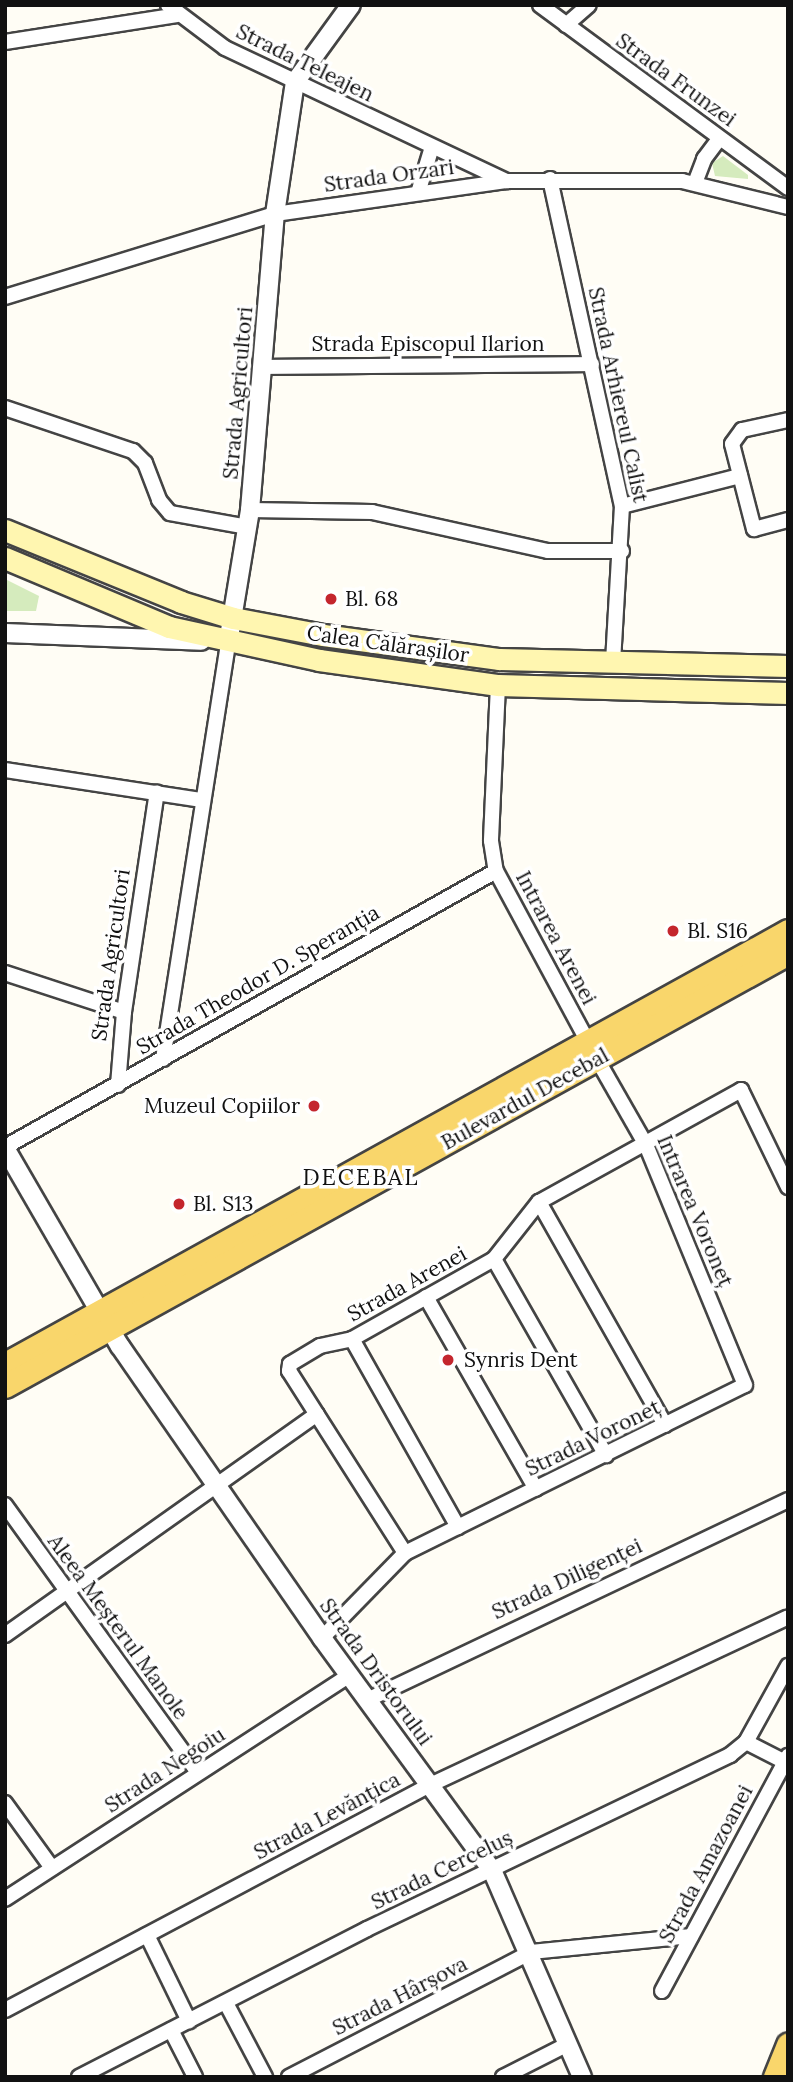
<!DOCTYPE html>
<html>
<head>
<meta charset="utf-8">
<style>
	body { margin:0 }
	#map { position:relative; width:793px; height:2082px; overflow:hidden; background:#fffdf5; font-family:Lora,serif }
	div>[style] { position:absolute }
	.green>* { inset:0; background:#d5ebbd }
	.roads { filter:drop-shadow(2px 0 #444) drop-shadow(-2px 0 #444) drop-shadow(0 2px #444) drop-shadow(0 -2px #444) }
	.minor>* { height:14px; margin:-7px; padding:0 7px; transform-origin:7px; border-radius:7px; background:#fff }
	.tertiary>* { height:18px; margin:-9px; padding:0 9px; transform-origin:9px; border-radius:9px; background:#fff }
	.secondary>* { height:21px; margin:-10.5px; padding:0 10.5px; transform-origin:10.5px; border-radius:10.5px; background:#fff6b0 }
	.primary>* { height:23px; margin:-11.5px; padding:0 11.5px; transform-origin:11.5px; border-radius:11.5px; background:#f9d66b }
	.dots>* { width:19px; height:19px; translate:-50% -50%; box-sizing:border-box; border:4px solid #fff; border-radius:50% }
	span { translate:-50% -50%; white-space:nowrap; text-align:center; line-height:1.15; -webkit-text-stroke:7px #fff; paint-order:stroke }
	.street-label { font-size:21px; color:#111 }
	.poi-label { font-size:21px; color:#111 }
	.left { translate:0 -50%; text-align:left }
	.right { translate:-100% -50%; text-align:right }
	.neighbourhood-label { font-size:23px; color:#111; letter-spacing:2px }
	.frame { position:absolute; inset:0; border:7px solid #111; pointer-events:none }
</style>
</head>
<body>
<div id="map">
	<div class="green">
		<div style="clip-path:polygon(723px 156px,748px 175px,748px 179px,715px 176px,712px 163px)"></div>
		<div style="clip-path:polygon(5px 579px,39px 596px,36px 611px,5px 611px)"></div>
	</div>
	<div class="roads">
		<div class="minor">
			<div style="left:168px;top:5px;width:71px;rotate:37deg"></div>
			<div style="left:225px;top:48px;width:312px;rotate:25.3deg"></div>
			<div style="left:540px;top:5px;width:308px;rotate:36.4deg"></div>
			<div style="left:566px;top:25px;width:30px;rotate:-41deg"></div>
			<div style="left:5px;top:42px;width:174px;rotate:-8.9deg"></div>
			<div style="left:550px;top:179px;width:335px;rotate:77.6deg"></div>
			<div style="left:622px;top:506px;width:157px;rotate:93.3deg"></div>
			<div style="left:695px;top:183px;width:26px;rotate:-69deg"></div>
			<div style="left:704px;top:159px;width:25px;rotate:-53deg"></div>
			<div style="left:418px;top:193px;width:48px;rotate:-73.1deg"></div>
			<div style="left:5px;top:297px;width:282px;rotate:-17.1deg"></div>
			<div style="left:275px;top:214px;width:235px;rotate:-8.1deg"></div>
			<div style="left:508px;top:181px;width:174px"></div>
			<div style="left:682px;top:181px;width:109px;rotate:13.8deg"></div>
			<div style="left:264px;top:367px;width:328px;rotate:-0.5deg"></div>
			<div style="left:5px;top:408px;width:135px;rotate:18.6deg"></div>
			<div style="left:133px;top:451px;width:17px;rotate:45deg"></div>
			<div style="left:145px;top:463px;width:40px;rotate:69deg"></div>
			<div style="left:159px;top:500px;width:17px;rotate:50deg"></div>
			<div style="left:170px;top:513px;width:79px;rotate:10.2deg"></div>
			<div style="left:788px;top:420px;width:47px;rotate:167.7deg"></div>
			<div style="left:742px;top:430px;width:17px;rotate:126deg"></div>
			<div style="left:732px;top:444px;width:88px;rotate:75.5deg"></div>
			<div style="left:754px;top:529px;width:35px;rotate:-15deg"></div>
			<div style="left:622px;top:506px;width:122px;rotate:-14.3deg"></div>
			<div style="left:250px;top:510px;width:122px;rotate:0.9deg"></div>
			<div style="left:372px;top:512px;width:180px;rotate:12.5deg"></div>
			<div style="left:548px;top:551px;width:74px"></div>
			<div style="left:498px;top:685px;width:156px;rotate:92.6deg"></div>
			<div style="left:491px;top:841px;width:30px;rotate:81deg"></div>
			<div style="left:496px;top:871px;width:194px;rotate:61.7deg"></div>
			<div style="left:5px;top:770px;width:199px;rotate:8.7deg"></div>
			<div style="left:5px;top:973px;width:125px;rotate:18.1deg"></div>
			<div style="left:163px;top:1059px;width:421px;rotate:-81.1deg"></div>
			<div style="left:118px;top:1085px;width:73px;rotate:-85.3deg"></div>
			<div style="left:124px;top:1012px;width:222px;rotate:-81.5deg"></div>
			<div style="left:5px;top:1147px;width:563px;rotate:-29.34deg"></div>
			<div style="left:539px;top:1202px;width:256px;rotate:60.5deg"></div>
			<div style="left:494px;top:1259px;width:226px;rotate:60.3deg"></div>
			<div style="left:426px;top:1297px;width:221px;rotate:60.2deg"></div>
			<div style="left:352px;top:1339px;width:216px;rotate:60.6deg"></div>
			<div style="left:5px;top:1505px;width:330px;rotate:54.2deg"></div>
			<div style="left:405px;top:1553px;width:216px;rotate:-122.5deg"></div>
			<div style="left:289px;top:1371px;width:7px;rotate:-82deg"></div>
			<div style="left:290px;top:1364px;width:35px;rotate:-31deg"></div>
			<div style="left:320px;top:1346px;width:33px;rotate:-12deg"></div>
			<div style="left:352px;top:1339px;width:163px;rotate:-29.4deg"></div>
			<div style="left:494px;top:1259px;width:73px;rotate:-51.7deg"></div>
			<div style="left:539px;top:1202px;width:231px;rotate:-29deg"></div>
			<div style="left:741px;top:1090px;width:108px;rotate:64.1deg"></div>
			<div style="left:5px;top:1635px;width:382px;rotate:-35.3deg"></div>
			<div style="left:322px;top:1638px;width:119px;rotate:-45.7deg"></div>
			<div style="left:405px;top:1553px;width:379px;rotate:-26.3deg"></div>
			<div style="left:745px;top:1385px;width:260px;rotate:-112.4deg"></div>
			<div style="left:646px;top:1145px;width:99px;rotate:-119.7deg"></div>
			<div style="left:367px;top:1700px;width:466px;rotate:-25.4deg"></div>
			<div style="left:746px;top:1742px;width:44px;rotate:27.1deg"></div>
			<div style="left:5px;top:1803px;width:80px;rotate:54.1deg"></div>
			<div style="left:5px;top:1899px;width:410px;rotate:-33deg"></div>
			<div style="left:147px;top:1935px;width:96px;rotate:64deg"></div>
			<div style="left:662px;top:1991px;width:267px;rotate:-61.8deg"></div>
			<div style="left:226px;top:2003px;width:84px;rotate:62.2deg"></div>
			<div style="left:5px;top:2010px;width:481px;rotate:-27.9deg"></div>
			<div style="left:430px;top:1785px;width:395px;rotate:-25.1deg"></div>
			<div style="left:171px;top:2030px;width:53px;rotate:62.9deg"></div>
			<div style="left:79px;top:2077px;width:324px;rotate:-27.2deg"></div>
			<div style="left:367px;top:1929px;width:403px;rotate:-25.6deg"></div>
			<div style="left:730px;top:1755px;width:21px;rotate:-39deg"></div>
			<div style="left:746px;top:1742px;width:87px;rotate:-61.1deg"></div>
			<div style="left:289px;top:2077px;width:272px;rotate:-27.3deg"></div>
			<div style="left:531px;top:1952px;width:161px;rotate:-5.7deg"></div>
			<div style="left:503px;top:2077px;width:73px;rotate:-26.9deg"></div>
		</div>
		<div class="tertiary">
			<div style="left:230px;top:631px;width:123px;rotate:-80.6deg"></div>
			<div style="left:250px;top:510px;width:297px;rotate:-85.2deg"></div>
			<div style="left:275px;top:214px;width:134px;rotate:-81.4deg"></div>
			<div style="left:295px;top:82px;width:95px;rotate:-54deg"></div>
			<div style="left:5px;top:633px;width:196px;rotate:2.3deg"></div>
			<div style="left:5px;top:1148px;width:229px;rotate:59.9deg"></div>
			<div style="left:120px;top:1346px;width:355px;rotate:55.3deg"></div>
			<div style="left:322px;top:1638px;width:288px;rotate:53.8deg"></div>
			<div style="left:492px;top:1870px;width:226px;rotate:66.5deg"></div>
		</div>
		<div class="secondary">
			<div style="left:5px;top:530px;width:190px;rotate:22.2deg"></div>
			<div style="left:181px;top:602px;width:54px;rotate:17.1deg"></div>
			<div style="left:233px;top:618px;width:92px;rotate:10.7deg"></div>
			<div style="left:323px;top:635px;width:178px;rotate:7.8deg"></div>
			<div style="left:499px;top:659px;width:289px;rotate:1.4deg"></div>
			<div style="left:5px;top:558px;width:178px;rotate:22.8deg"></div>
			<div style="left:169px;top:627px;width:154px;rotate:12.4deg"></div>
			<div style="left:319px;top:660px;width:181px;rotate:8deg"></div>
			<div style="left:498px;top:685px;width:290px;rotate:1.6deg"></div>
		</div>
		<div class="primary">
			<div style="left:5px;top:1364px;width:895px;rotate:-28.94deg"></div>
			<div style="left:5px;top:1386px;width:895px;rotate:-28.94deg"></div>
			<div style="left:775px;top:2077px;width:35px;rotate:-68deg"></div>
		</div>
	</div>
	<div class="dots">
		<div style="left:331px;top:599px;background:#c4262e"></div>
		<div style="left:673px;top:931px;background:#c4262e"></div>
		<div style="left:314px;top:1106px;background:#c4262e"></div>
		<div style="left:179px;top:1204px;background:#c4262e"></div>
		<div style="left:448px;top:1360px;background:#c4262e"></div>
	</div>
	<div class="street-label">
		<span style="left:305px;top:63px;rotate:26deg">Strada Teleajen</span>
		<span style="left:676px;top:80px;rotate:36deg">Strada Frunzei</span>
		<span style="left:389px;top:176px;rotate:-8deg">Strada Orzari</span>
		<span style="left:428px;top:344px">Strada Episcopul Ilarion</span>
		<span style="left:238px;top:393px;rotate:-85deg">Strada Agricultori</span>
		<span style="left:618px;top:395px;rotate:78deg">Strada Arhiereul Calist</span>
		<span style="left:388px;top:644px;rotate:8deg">Calea Călărașilor</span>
		<span style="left:556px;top:938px;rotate:62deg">Intrarea Arenei</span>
		<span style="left:111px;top:955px;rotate:-82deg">Strada Agricultori</span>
		<span style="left:258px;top:980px;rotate:-30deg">Strada Theodor D. Speranția</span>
		<span style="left:525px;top:1099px;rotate:-29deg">Bulevardul Decebal</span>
		<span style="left:695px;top:1211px;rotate:67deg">Intrarea Voroneț</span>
		<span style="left:407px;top:1284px;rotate:-29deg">Strada Arenei</span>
		<span style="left:593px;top:1438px;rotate:-26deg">Strada Voroneț</span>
		<span style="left:567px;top:1579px;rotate:-25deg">Strada Diligenței</span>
		<span style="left:118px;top:1627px;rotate:54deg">Aleea Meșterul Manole</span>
		<span style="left:376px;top:1672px;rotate:54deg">Strada Dristorului</span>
		<span style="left:165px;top:1770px;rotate:-33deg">Strada Negoiu</span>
		<span style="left:327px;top:1816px;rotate:-28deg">Strada Levănțica</span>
		<span style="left:706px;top:1864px;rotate:-62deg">Strada Amazoanei</span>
		<span style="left:442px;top:1870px;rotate:-26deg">Strada Cerceluș</span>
		<span style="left:400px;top:1996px;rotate:-27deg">Strada Hârșova</span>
	</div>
	<div class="poi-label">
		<span class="left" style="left:345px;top:599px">Bl. 68</span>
		<span class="left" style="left:687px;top:931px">Bl. S16</span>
		<span class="right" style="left:300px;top:1106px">Muzeul Copiilor</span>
		<span class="left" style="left:193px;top:1204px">Bl. S13</span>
		<span class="left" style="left:464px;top:1360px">Synris Dent</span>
	</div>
	<div class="neighbourhood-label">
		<span style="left:361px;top:1177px">DECEBAL</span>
	</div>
	<div class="frame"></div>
</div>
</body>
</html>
